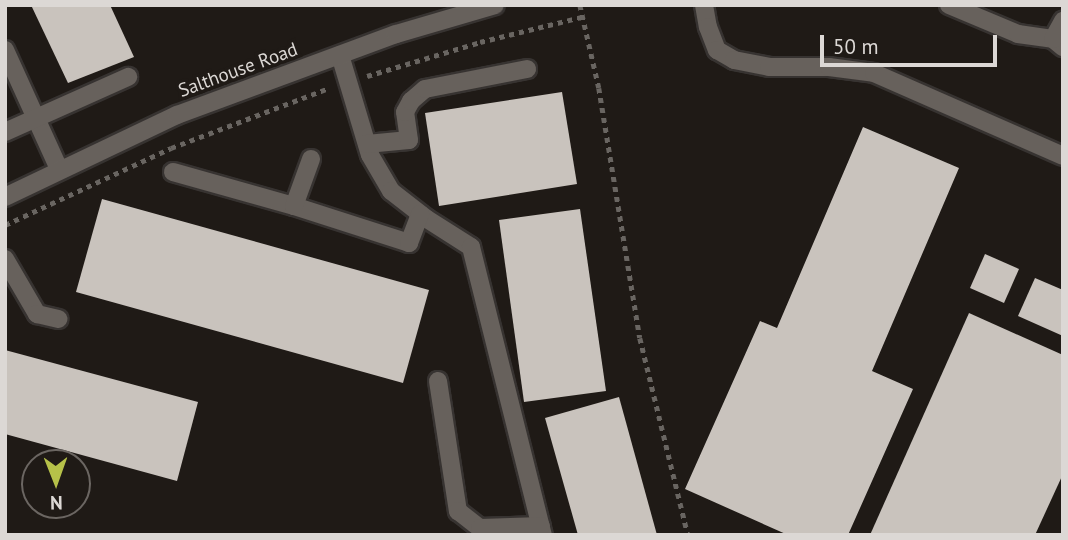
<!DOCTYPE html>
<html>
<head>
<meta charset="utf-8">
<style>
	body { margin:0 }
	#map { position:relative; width:1068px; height:540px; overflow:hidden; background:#1f1a16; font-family:"PT Sans",sans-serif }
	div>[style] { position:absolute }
	.building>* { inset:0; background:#c9c3bd }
	.path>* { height:4.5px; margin-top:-2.25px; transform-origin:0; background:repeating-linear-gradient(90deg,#696561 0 5px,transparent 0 10px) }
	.roads { filter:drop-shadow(2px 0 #373331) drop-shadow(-2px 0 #373331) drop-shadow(0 2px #373331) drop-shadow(0 -2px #373331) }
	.minor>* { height:18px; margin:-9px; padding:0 9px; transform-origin:9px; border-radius:9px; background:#67615c }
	span { translate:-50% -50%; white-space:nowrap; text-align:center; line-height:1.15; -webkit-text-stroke:7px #1f1a16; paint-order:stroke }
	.street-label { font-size:19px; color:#dcd8d5 }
	.frame { position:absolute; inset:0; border:7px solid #dcd8d5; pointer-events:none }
	.north { position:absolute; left:21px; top:449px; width:70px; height:70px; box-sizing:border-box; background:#1f1a16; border:2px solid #6b6662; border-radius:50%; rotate:179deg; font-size:19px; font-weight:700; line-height:28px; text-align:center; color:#dcd8d5 }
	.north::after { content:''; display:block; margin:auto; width:24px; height:32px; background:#b6c149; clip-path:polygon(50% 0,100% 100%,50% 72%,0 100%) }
	.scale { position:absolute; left:820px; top:35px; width:177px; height:32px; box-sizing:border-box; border:4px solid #dcd8d5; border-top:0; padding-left:9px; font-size:21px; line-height:24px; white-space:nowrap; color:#dcd8d5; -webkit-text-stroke:5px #1f1a16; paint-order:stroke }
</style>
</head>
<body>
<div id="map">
	<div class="building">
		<div style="clip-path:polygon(31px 5px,110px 5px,134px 57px,68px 83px)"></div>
		<div style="clip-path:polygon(562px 92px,577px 184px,439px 206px,425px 113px)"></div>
		<div style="clip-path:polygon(863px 127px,959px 168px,872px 371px,913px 389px,848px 535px,788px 535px,685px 489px,760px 321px,777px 328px)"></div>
		<div style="clip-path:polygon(102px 199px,429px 290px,403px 383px,76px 292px)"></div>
		<div style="clip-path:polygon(580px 209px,606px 391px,524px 402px,499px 220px)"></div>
		<div style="clip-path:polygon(985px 254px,1019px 269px,1004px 303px,970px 288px)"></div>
		<div style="clip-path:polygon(1035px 278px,1063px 290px,1063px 336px,1018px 316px)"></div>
		<div style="clip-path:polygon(969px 313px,1063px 355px,1063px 474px,1035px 535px,870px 535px)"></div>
		<div style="clip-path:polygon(5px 350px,198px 402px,177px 481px,5px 434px)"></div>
		<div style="clip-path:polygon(619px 397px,657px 535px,578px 535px,545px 418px)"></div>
	</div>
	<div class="path">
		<div style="left:580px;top:5px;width:85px;rotate:77.1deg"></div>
		<div style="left:599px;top:88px;width:253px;rotate:80.7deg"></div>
		<div style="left:640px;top:338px;width:203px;rotate:76.3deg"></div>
		<div style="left:367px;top:76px;width:118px;rotate:-16.7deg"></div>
		<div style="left:480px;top:42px;width:105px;rotate:-13.8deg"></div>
		<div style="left:5px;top:225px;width:183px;rotate:-24.9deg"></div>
		<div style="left:171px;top:148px;width:169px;rotate:-20.8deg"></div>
	</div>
	<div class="roads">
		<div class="minor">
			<div style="left:704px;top:5px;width:22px;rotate:80deg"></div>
			<div style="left:708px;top:27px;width:25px;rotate:69deg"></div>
			<div style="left:717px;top:50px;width:20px;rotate:30deg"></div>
			<div style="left:734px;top:60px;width:36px;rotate:11deg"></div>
			<div style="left:769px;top:67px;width:60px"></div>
			<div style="left:829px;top:67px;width:45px;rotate:7.6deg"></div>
			<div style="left:874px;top:73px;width:206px;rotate:23.7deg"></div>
			<div style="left:949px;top:5px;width:75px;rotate:22.8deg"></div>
			<div style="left:1018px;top:34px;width:35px;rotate:8deg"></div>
			<div style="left:1053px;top:39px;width:13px;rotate:39deg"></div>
			<div style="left:1053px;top:39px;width:21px;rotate:-61deg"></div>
			<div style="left:5px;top:50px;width:131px;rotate:65.6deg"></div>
			<div style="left:340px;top:55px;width:104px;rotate:73.3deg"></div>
			<div style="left:370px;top:155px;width:42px;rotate:59.7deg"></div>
			<div style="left:391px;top:191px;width:46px;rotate:37.9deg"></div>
			<div style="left:427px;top:219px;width:52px;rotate:32.5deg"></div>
			<div style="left:471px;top:247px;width:297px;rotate:76deg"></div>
			<div style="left:5px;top:132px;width:135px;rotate:-24.1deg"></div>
			<div style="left:367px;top:144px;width:42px;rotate:-5.4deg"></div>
			<div style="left:409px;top:140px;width:28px;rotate:-98deg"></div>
			<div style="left:405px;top:112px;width:13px;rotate:-61deg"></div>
			<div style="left:411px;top:101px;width:18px;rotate:-41deg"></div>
			<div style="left:425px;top:89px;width:104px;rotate:-11.1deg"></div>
			<div style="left:173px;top:172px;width:126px;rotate:15.7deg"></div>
			<div style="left:294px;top:206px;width:121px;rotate:17.8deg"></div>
			<div style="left:409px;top:243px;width:31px;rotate:-69deg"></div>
			<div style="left:5px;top:197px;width:191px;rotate:-25.5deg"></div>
			<div style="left:177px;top:115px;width:233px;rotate:-20.3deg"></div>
			<div style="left:396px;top:34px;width:103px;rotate:-16.3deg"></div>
			<div style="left:294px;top:206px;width:50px;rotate:-70.1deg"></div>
			<div style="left:5px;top:259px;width:64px;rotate:59.8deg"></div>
			<div style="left:37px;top:314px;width:22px;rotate:13deg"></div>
			<div style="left:438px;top:381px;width:132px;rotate:81.3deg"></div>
			<div style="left:458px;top:511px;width:28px;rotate:38deg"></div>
			<div style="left:480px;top:528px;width:61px;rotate:-1.9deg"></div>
		</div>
	</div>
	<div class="street-label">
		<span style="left:238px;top:70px;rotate:-20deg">Salthouse Road</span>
	</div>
	<div class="frame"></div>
	<div class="north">N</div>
	<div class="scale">50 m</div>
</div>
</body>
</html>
